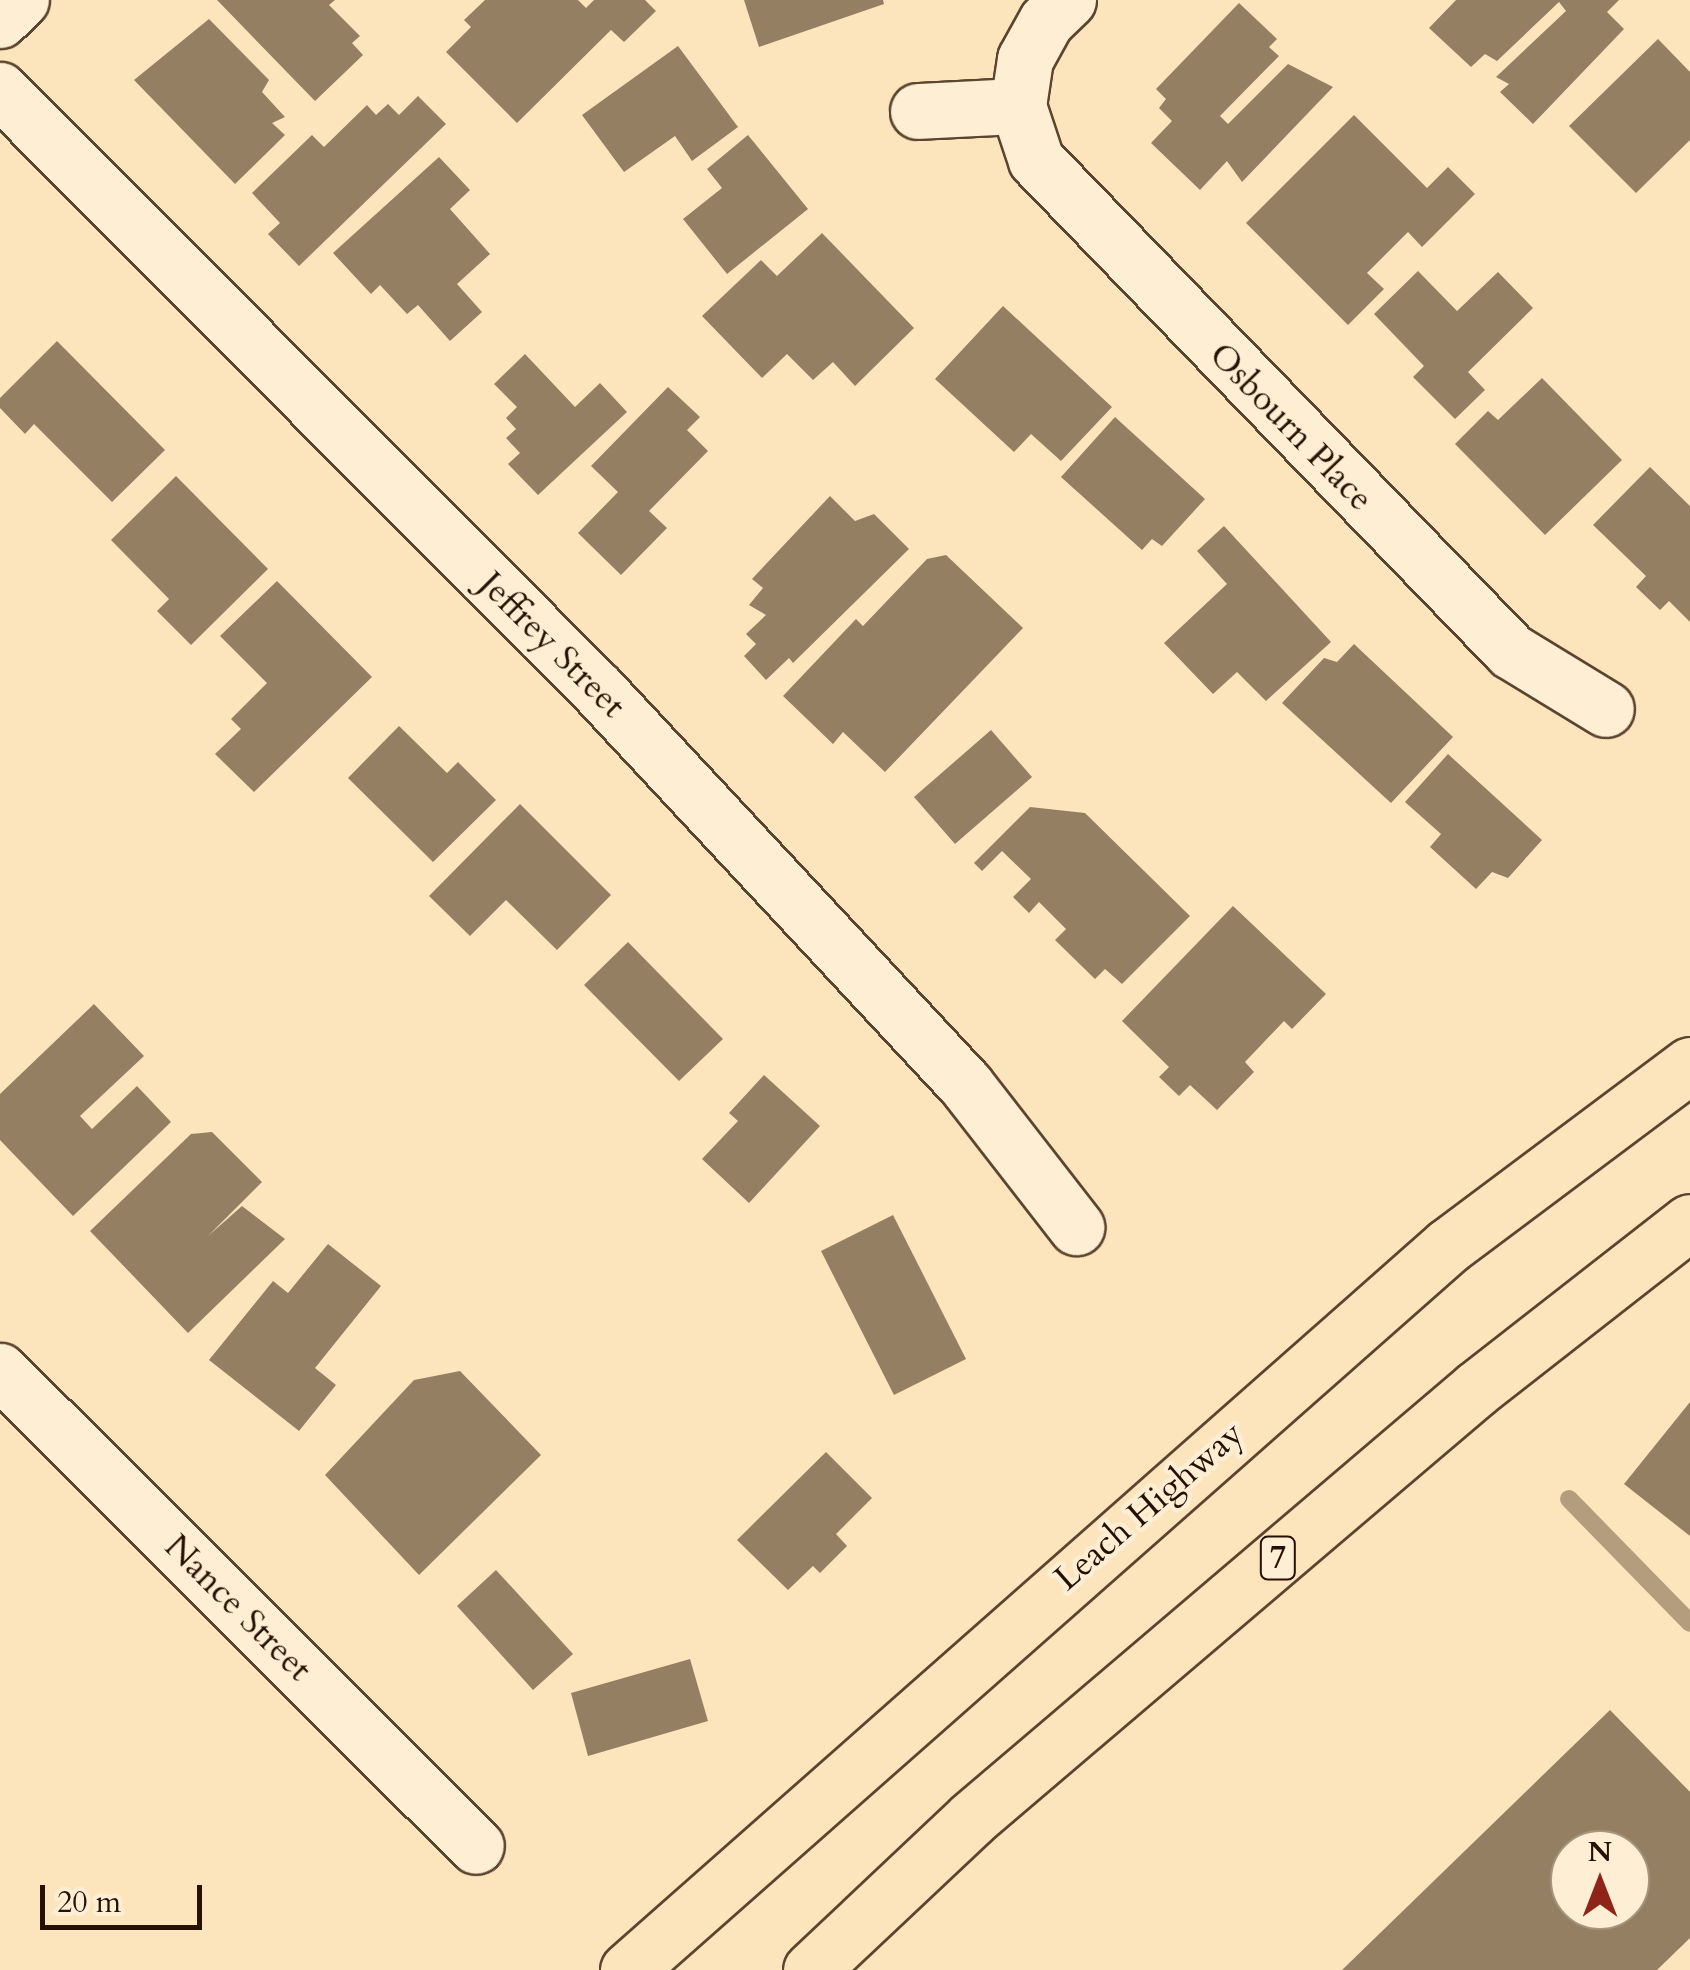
<!DOCTYPE html>
<html>
<head>
<meta charset="utf-8">
<style>
	body { margin:0 }
	#map { position:relative; width:1690px; height:1970px; overflow:hidden; background:#fce5bd; font-family:Cardo,serif }
	div>[style] { position:absolute }
	.stream>* { height:18px; margin:-9px; padding:0 9px; transform-origin:9px; border-radius:9px; background:#b39d7d }
	.building>* { inset:0; background:#957f62 }
	.roads { filter:drop-shadow(2px 0 #5c452f) drop-shadow(-2px 0 #5c452f) drop-shadow(0 2px #5c452f) drop-shadow(0 -2px #5c452f) }
	.minor>* { height:55px; margin:-27.5px; padding:0 27.5px; transform-origin:27.5px; border-radius:27.5px; background:#fdeed4 }
	.highway>* { height:55px; margin:-27.5px; padding:0 27.5px; transform-origin:27.5px; border-radius:27.5px; background:#fce5bd }
	span { translate:-50% -50%; white-space:nowrap; text-align:center; line-height:1.15; -webkit-text-stroke:9px #fdeed4; paint-order:stroke }
	.shield-label span { padding:2px 8px; background:#fdeed4; border:2px solid; border-radius:8px; -webkit-text-stroke-width:0 }
	.shield-label { font-size:32px; color:#261000; font-weight:700 }
	.street-label { font-size:35px; color:#261000 }
	.north { position:absolute; left:1550px; top:1830px; width:100px; height:100px; box-sizing:border-box; background:#fdeed4; border:2px solid #a7957f; border-radius:50%; rotate:0deg; font-size:28px; font-weight:700; line-height:40px; text-align:center; color:#261000 }
	.north::after { content:''; display:block; margin:auto; width:35px; height:45px; background:#8f2418; clip-path:polygon(50% 0,100% 100%,50% 72%,0 100%) }
	.scale { position:absolute; left:40px; top:1885px; width:162px; height:45px; box-sizing:border-box; border:5px solid #261000; border-top:0; padding-left:12px; font-size:30px; line-height:35px; white-space:nowrap; color:#261000; -webkit-text-stroke:8px #fdeed4; paint-order:stroke }
</style>
</head>
<body>
<div id="map">
	<div class="stream">
		<div style="left:1569px;top:1499px;width:173px;rotate:45.7deg"></div>
	</div>
	<div class="building">
		<div style="clip-path:polygon(217px 0,335px 0,329px 5px,360px 36px,352px 43px,363px 55px,315px 101px)"></div>
		<div style="clip-path:polygon(485px 0,578px 0,586px 8px,594px 0,645px 0,656px 11px,624px 42px,611px 30px,517px 123px,446px 52px,471px 27px,464px 20px)"></div>
		<div style="clip-path:polygon(744px 0,883px 0,884px 4px,759px 47px)"></div>
		<div style="clip-path:polygon(1456px 0,1619px 0,1607px 12px,1624px 29px,1533px 124px,1500px 92px,1509px 84px,1496px 77px,1566px 11px,1559px 2px,1497px 61px,1485px 54px,1471px 67px,1429px 28px)"></div>
		<div style="clip-path:polygon(1239px 3px,1277px 39px,1269px 47px,1279px 56px,1220px 116px,1228px 124px,1288px 64px,1333px 87px,1242px 182px,1227px 161px,1200px 190px,1151px 143px,1172px 121px,1159px 108px,1166px 99px,1156px 89px)"></div>
		<div style="clip-path:polygon(209px 19px,269px 80px,262px 92px,285px 117px,272px 123px,285px 135px,235px 184px,134px 80px)"></div>
		<div style="clip-path:polygon(1658px 39px,1690px 72px,1690px 140px,1636px 193px,1569px 126px)"></div>
		<div style="clip-path:polygon(678px 46px,738px 127px,692px 161px,675px 136px,624px 172px,582px 115px)"></div>
		<div style="clip-path:polygon(418px 96px,446px 124px,299px 266px,268px 234px,280px 223px,252px 193px,312px 135px,324px 147px,367px 105px,376px 115px,388px 104px,399px 115px)"></div>
		<div style="clip-path:polygon(1354px 115px,1427px 188px,1448px 167px,1475px 194px,1422px 247px,1408px 232px,1367px 273px,1384px 289px,1348px 325px,1246px 223px)"></div>
		<div style="clip-path:polygon(748px 135px,808px 209px,727px 274px,683px 219px,722px 188px,707px 169px)"></div>
		<div style="clip-path:polygon(439px 157px,470px 190px,450px 209px,490px 254px,457px 284px,482px 312px,450px 341px,418px 305px,407px 314px,380px 285px,371px 294px,333px 253px)"></div>
		<div style="clip-path:polygon(822px 233px,914px 328px,855px 386px,833px 362px,813px 380px,787px 354px,762px 378px,702px 316px,761px 260px,777px 276px)"></div>
		<div style="clip-path:polygon(1418px 271px,1457px 311px,1498px 272px,1533px 308px,1468px 372px,1485px 390px,1455px 419px,1413px 377px,1424px 366px,1374px 314px)"></div>
		<div style="clip-path:polygon(1003px 306px,1112px 407px,1061px 461px,1031px 434px,1014px 452px,935px 379px)"></div>
		<div style="clip-path:polygon(57px 341px,165px 450px,112px 502px,34px 424px,25px 434px,0 408px,0 398px)"></div>
		<div style="clip-path:polygon(525px 354px,575px 407px,600px 383px,627px 412px,538px 495px,508px 464px,520px 453px,506px 438px,516px 429px,506px 418px,517px 407px,494px 384px)"></div>
		<div style="clip-path:polygon(1542px 378px,1622px 460px,1545px 535px,1455px 444px,1488px 411px,1498px 420px)"></div>
		<div style="clip-path:polygon(668px 387px,700px 417px,687px 430px,708px 451px,649px 511px,667px 528px,621px 575px,578px 533px,618px 492px,591px 466px)"></div>
		<div style="clip-path:polygon(1115px 417px,1205px 499px,1162px 546px,1152px 539px,1142px 550px,1061px 477px)"></div>
		<div style="clip-path:polygon(1650px 467px,1690px 506px,1690px 622px,1669px 601px,1660px 610px,1636px 587px,1646px 576px,1593px 525px)"></div>
		<div style="clip-path:polygon(176px 476px,268px 569px,191px 645px,157px 611px,169px 599px,111px 540px)"></div>
		<div style="clip-path:polygon(830px 496px,855px 521px,874px 514px,909px 549px,793px 663px,789px 658px,766px 680px,744px 656px,756px 644px,746px 634px,766px 615px,749px 605px,763px 588px,752px 579px)"></div>
		<div style="clip-path:polygon(1224px 526px,1331px 642px,1266px 701px,1237px 672px,1213px 694px,1164px 643px,1227px 584px,1197px 551px)"></div>
		<div style="clip-path:polygon(946px 555px,1023px 628px,885px 772px,843px 732px,833px 744px,783px 696px,856px 619px,863px 626px,927px 559px)"></div>
		<div style="clip-path:polygon(277px 581px,372px 677px,254px 792px,215px 754px,241px 729px,231px 719px,267px 683px,220px 636px)"></div>
		<div style="clip-path:polygon(1354px 644px,1453px 737px,1391px 803px,1282px 703px,1324px 658px,1337px 662px)"></div>
		<div style="clip-path:polygon(399px 726px,447px 773px,458px 762px,496px 800px,433px 862px,348px 778px)"></div>
		<div style="clip-path:polygon(991px 730px,1032px 777px,955px 844px,914px 797px)"></div>
		<div style="clip-path:polygon(1448px 754px,1542px 840px,1508px 878px,1492px 872px,1476px 889px,1430px 847px,1441px 834px,1405px 802px)"></div>
		<div style="clip-path:polygon(520px 804px,611px 895px,557px 950px,506px 900px,470px 936px,429px 896px)"></div>
		<div style="clip-path:polygon(1030px 807px,1085px 813px,1190px 916px,1122px 984px,1105px 969px,1095px 979px,1055px 940px,1066px 929px,1039px 902px,1029px 913px,1013px 897px,1031px 879px,1002px 851px,982px 871px,974px 863px)"></div>
		<div style="clip-path:polygon(1233px 906px,1326px 994px,1292px 1029px,1284px 1021px,1245px 1062px,1254px 1072px,1217px 1110px,1190px 1085px,1179px 1096px,1159px 1077px,1169px 1067px,1122px 1021px)"></div>
		<div style="clip-path:polygon(628px 942px,723px 1039px,679px 1081px,584px 985px)"></div>
		<div style="clip-path:polygon(94px 1004px,144px 1056px,80px 1116px,92px 1129px,137px 1086px,171px 1122px,73px 1216px,0 1140px,0 1094px)"></div>
		<div style="clip-path:polygon(764px 1075px,820px 1126px,749px 1203px,702px 1159px,738px 1121px,729px 1113px)"></div>
		<div style="clip-path:polygon(212px 1132px,262px 1182px,208px 1236px,242px 1206px,285px 1239px,188px 1333px,90px 1231px,191px 1134px)"></div>
		<div style="clip-path:polygon(893px 1215px,966px 1359px,894px 1395px,821px 1251px)"></div>
		<div style="clip-path:polygon(328px 1244px,381px 1286px,315px 1368px,336px 1385px,299px 1431px,209px 1360px,273px 1281px,288px 1293px)"></div>
		<div style="clip-path:polygon(460px 1371px,541px 1455px,419px 1575px,325px 1475px,414px 1380px)"></div>
		<div style="clip-path:polygon(1690px 1402px,1690px 1536px,1624px 1484px)"></div>
		<div style="clip-path:polygon(826px 1452px,872px 1498px,836px 1534px,847px 1546px,820px 1573px,813px 1566px,788px 1590px,737px 1540px)"></div>
		<div style="clip-path:polygon(496px 1570px,573px 1654px,533px 1690px,457px 1606px)"></div>
		<div style="clip-path:polygon(690px 1659px,708px 1721px,588px 1756px,571px 1693px)"></div>
		<div style="clip-path:polygon(evenodd,1610px 1710px,1690px 1792px,1690px 1938px,1657px 1970px,1342px 1970px,1610px 1710px,1570px 1850px,1630px 1850px,1630px 1910px,1570px 1910px,1570px 1850px)"></div>
	</div>
	<div class="roads">
		<div class="minor">
			<div style="left:1068px;top:0;width:30px;rotate:136deg"></div>
			<div style="left:1046px;top:21px;width:43px;rotate:118.9deg"></div>
			<div style="left:1025px;top:59px;width:48px;rotate:98.5deg"></div>
			<div style="left:1018px;top:106px;width:57px;rotate:71.6deg"></div>
			<div style="left:1036px;top:160px;width:683px;rotate:45.95deg"></div>
			<div style="left:1511px;top:651px;width:111px;rotate:31.4deg"></div>
			<div style="left:0;top:20px;width:29px;rotate:-44deg"></div>
			<div style="left:0;top:90px;width:847px;rotate:45.1deg"></div>
			<div style="left:598px;top:690px;width:540px;rotate:47.03deg"></div>
			<div style="left:966px;top:1085px;width:180px;rotate:52.2deg"></div>
			<div style="left:918px;top:111px;width:100px;rotate:-2.9deg"></div>
			<div style="left:0;top:1371px;width:672px;rotate:44.94deg"></div>
		</div>
		<div class="highway">
			<div style="left:628px;top:1970px;width:1094px;rotate:-41.44deg"></div>
			<div style="left:1448px;top:1246px;width:302px;rotate:-36.8deg"></div>
			<div style="left:811px;top:1970px;width:220px;rotate:-43.3deg"></div>
			<div style="left:971px;top:1819px;width:663px;rotate:-40.41deg"></div>
			<div style="left:1476px;top:1389px;width:271px;rotate:-38deg"></div>
		</div>
	</div>
	<div class="shield-label">
		<span style="left:1278px;top:1558px">7</span>
	</div>
	<div class="street-label">
		<span style="left:1291px;top:427px;rotate:46deg">Osbourn Place</span>
		<span style="left:552px;top:645px;rotate:45deg">Jeffrey Street</span>
		<span style="left:1149px;top:1506px;rotate:-41deg">Leach Highway</span>
		<span style="left:238px;top:1608px;rotate:45deg">Nance Street</span>
	</div>
	<div class="north">N</div>
	<div class="scale">20 m</div>
</div>
</body>
</html>
